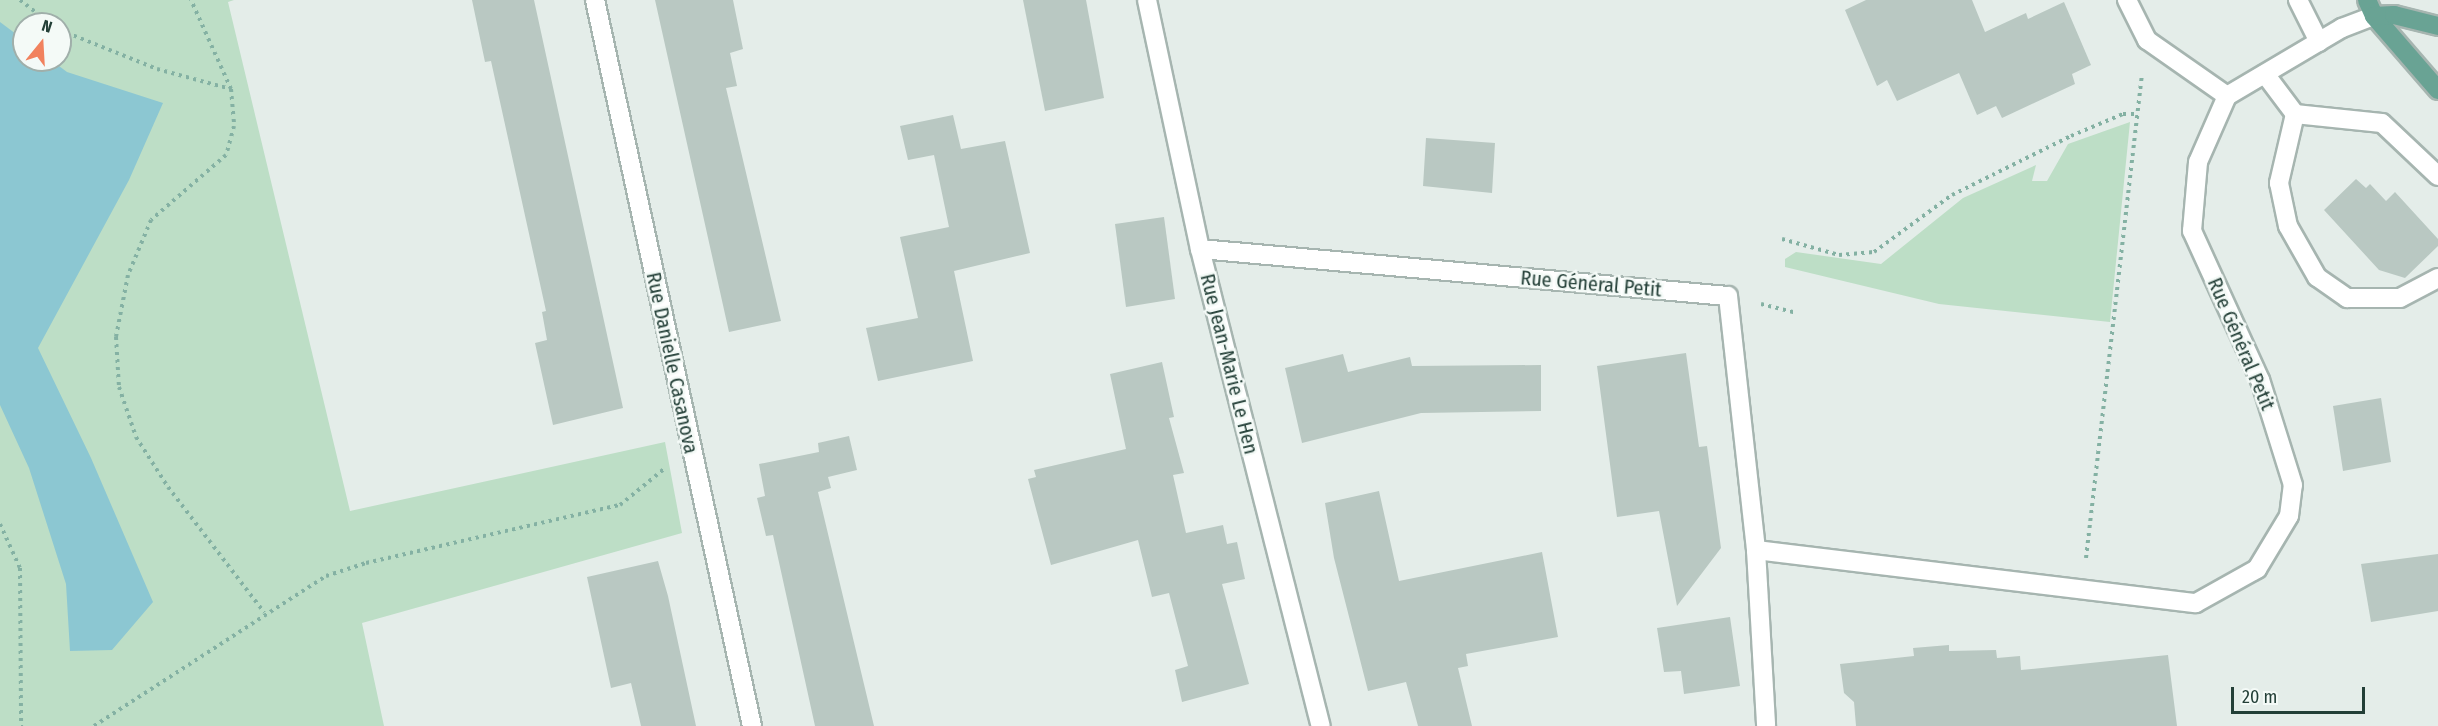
<!DOCTYPE html>
<html>
<head>
<meta charset="utf-8">
<style>
	body { margin:0 }
	#map { position:relative; width:2438px; height:726px; overflow:hidden; background:#e4ede9; font-family:"Fira Sans Condensed",sans-serif }
	div>[style] { position:absolute }
	.green>* { inset:0; background:#bddec6 }
	.water>* { inset:0; background:#8cc7d2 }
	.building>* { inset:0; background:#b9c8c2 }
	.path>* { height:4px; margin-top:-2px; transform-origin:0; background:repeating-linear-gradient(90deg,#84b1a3 0 3px,transparent 0 7.5px) }
	.roads { filter:drop-shadow(2px 0 #a6b5b0) drop-shadow(-2px 0 #a6b5b0) drop-shadow(0 2px #a6b5b0) drop-shadow(0 -2px #a6b5b0) }
	.minor>* { height:18px; margin:-9px; padding:0 9px; transform-origin:9px; border-radius:9px; background:#fff }
	.major>* { height:18px; margin:-9px; padding:0 9px; transform-origin:9px; border-radius:9px; background:#69a394 }
	span { translate:-50% -50%; white-space:nowrap; text-align:center; line-height:1.15; -webkit-text-stroke:5px #f4faf7; paint-order:stroke }
	.street-label { font-size:20px; color:#233f37 }
	.north { position:absolute; left:12px; top:12px; width:60px; height:60px; box-sizing:border-box; background:#f4faf7; border:2px solid #a0afaa; border-radius:50%; rotate:18deg; font-size:16px; font-weight:700; line-height:24px; text-align:center; color:#233f37 }
	.north::after { content:''; display:block; margin:auto; width:21px; height:27px; background:#f1825e; clip-path:polygon(50% 0,100% 100%,50% 72%,0 100%) }
	.scale { position:absolute; left:2231px; top:687px; width:134px; height:27px; box-sizing:border-box; border:3px solid #233f37; border-top:0; padding-left:8px; font-size:18px; line-height:21px; white-space:nowrap; color:#233f37; -webkit-text-stroke:4px #f4faf7; paint-order:stroke }
</style>
</head>
<body>
<div id="map">
	<div class="green">
		<div style="clip-path:polygon(evenodd,0 0,234px 0,228px 2px,350px 511px,665px 442px,682px 533px,362px 623px,384px 726px,0 726px,0 0,24px 24px,60px 24px,60px 60px,24px 60px,24px 24px)"></div>
		<div style="clip-path:polygon(2130px 122px,2110px 322px,1939px 304px,1785px 267px,1785px 259px,1796px 252px,1881px 264px,1963px 198px,2036px 165px,2032px 181px,2047px 181px,2068px 144px)"></div>
	</div>
	<div class="water">
		<div style="clip-path:polygon(0 22px,24px 40px,24px 60px,51px 60px,67px 72px,163px 103px,129px 180px,38px 348px,91px 458px,153px 602px,112px 650px,70px 651px,66px 584px,29px 468px,0 405px)"></div>
	</div>
	<div class="building">
		<div style="clip-path:polygon(472px 0,534px 0,623px 408px,553px 425px,535px 343px,547px 340px,542px 312px,546px 311px,491px 61px,485px 62px)"></div>
		<div style="clip-path:polygon(655px 0,733px 0,743px 49px,730px 53px,737px 86px,726px 88px,781px 321px,729px 332px)"></div>
		<div style="clip-path:polygon(1023px 0,1086px 0,1104px 98px,1045px 111px)"></div>
		<div style="clip-path:polygon(1866px 0,1972px 0,1985px 32px,2026px 13px,2028px 19px,2064px 2px,2091px 65px,2072px 74px,2075px 84px,2002px 118px,1996px 106px,1977px 115px,1959px 73px,1897px 101px,1887px 80px,1877px 86px,1845px 10px)"></div>
		<div style="clip-path:polygon(953px 115px,961px 149px,1005px 141px,1030px 253px,954px 271px,973px 361px,878px 381px,866px 328px,918px 318px,900px 237px,949px 227px,934px 155px,908px 160px,900px 126px)"></div>
		<div style="clip-path:polygon(1426px 138px,1495px 143px,1492px 193px,1423px 186px)"></div>
		<div style="clip-path:polygon(2356px 179px,2366px 188px,2370px 184px,2386px 201px,2395px 192px,2438px 239px,2438px 246px,2405px 278px,2379px 270px,2324px 210px)"></div>
		<div style="clip-path:polygon(1164px 217px,1175px 299px,1126px 307px,1115px 224px)"></div>
		<div style="clip-path:polygon(1686px 353px,1699px 447px,1707px 446px,1721px 548px,1677px 606px,1659px 511px,1617px 517px,1597px 366px)"></div>
		<div style="clip-path:polygon(1343px 354px,1348px 372px,1410px 357px,1412px 366px,1541px 365px,1541px 411px,1421px 413px,1302px 443px,1285px 368px)"></div>
		<div style="clip-path:polygon(1162px 362px,1174px 417px,1169px 418px,1184px 473px,1173px 475px,1186px 533px,1223px 525px,1227px 544px,1237px 542px,1245px 579px,1222px 584px,1249px 684px,1182px 702px,1175px 670px,1188px 666px,1169px 593px,1152px 597px,1138px 540px,1051px 565px,1028px 479px,1036px 477px,1034px 470px,1126px 449px,1110px 374px)"></div>
		<div style="clip-path:polygon(2381px 398px,2391px 462px,2343px 471px,2333px 406px)"></div>
		<div style="clip-path:polygon(849px 436px,857px 470px,828px 477px,831px 488px,818px 492px,874px 726px,815px 726px,773px 535px,766px 536px,757px 498px,765px 496px,759px 464px,819px 452px,818px 443px)"></div>
		<div style="clip-path:polygon(1379px 491px,1399px 581px,1542px 552px,1558px 637px,1466px 654px,1468px 666px,1458px 668px,1472px 726px,1418px 726px,1406px 682px,1368px 691px,1334px 558px,1325px 503px)"></div>
		<div style="clip-path:polygon(2438px 554px,2438px 611px,2371px 622px,2361px 564px)"></div>
		<div style="clip-path:polygon(658px 561px,668px 596px,696px 726px,641px 726px,631px 683px,611px 688px,587px 577px)"></div>
		<div style="clip-path:polygon(1730px 617px,1740px 686px,1684px 694px,1681px 671px,1664px 672px,1657px 628px)"></div>
		<div style="clip-path:polygon(1949px 645px,1949px 651px,1996px 650px,1997px 658px,2020px 656px,2021px 670px,2168px 655px,2177px 726px,1856px 726px,1854px 702px,1844px 693px,1840px 664px,1914px 656px,1913px 648px)"></div>
	</div>
	<div class="path">
		<div style="left:20px;top:0;width:39px;rotate:38deg"></div>
		<div style="left:60px;top:30px;width:105px;rotate:21.9deg"></div>
		<div style="left:157px;top:69px;width:77px;rotate:15.1deg"></div>
		<div style="left:231px;top:89px;width:98px;rotate:-114.2deg"></div>
		<div style="left:231px;top:89px;width:37px;rotate:85deg"></div>
		<div style="left:234px;top:126px;width:30px;rotate:105deg"></div>
		<div style="left:226px;top:155px;width:99px;rotate:139.1deg"></div>
		<div style="left:151px;top:220px;width:60px;rotate:112.7deg"></div>
		<div style="left:128px;top:275px;width:63px;rotate:101deg"></div>
		<div style="left:116px;top:337px;width:50px;rotate:86.6deg"></div>
		<div style="left:119px;top:387px;width:53px;rotate:71.2deg"></div>
		<div style="left:136px;top:437px;width:59px;rotate:57.4deg"></div>
		<div style="left:168px;top:487px;width:158px;rotate:52.5deg"></div>
		<div style="left:1782px;top:239px;width:59px;rotate:15.7deg"></div>
		<div style="left:1839px;top:255px;width:35px;rotate:-5deg"></div>
		<div style="left:1874px;top:252px;width:97px;rotate:-36.2deg"></div>
		<div style="left:1952px;top:195px;width:133px;rotate:-26.4deg"></div>
		<div style="left:2071px;top:136px;width:56px;rotate:-22.9deg"></div>
		<div style="left:2123px;top:114px;width:15px"></div>
		<div style="left:1761px;top:304px;width:37px;rotate:14deg"></div>
		<div style="left:0;top:524px;width:48px;rotate:65.6deg"></div>
		<div style="left:20px;top:568px;width:158px;rotate:89.6deg"></div>
		<div style="left:2086px;top:558px;width:485px;rotate:-83.4deg"></div>
		<div style="left:94px;top:726px;width:276px;rotate:-32.9deg"></div>
		<div style="left:326px;top:576px;width:42px;rotate:-18deg"></div>
		<div style="left:366px;top:563px;width:261px;rotate:-12.9deg"></div>
		<div style="left:620px;top:505px;width:57px;rotate:-39.3deg"></div>
	</div>
	<div class="roads">
		<div class="minor">
			<div style="left:595px;top:0;width:743px;rotate:77.8deg"></div>
			<div style="left:1147px;top:0;width:255px;rotate:78deg"></div>
			<div style="left:1200px;top:249px;width:492px;rotate:75.8deg"></div>
			<div style="left:2127px;top:0;width:45px;rotate:63.4deg"></div>
			<div style="left:2147px;top:40px;width:98px;rotate:35deg"></div>
			<div style="left:2298px;top:0;width:47px;rotate:63.4deg"></div>
			<div style="left:2265px;top:74px;width:50px;rotate:53.1deg"></div>
			<div style="left:2295px;top:114px;width:87px;rotate:5.9deg"></div>
			<div style="left:2382px;top:123px;width:77px;rotate:43.4deg"></div>
			<div style="left:2295px;top:114px;width:71px;rotate:103.1deg"></div>
			<div style="left:2279px;top:183px;width:44px;rotate:78.2deg"></div>
			<div style="left:2288px;top:226px;width:59px;rotate:60.4deg"></div>
			<div style="left:2317px;top:277px;width:37px;rotate:35deg"></div>
			<div style="left:2347px;top:298px;width:53px"></div>
			<div style="left:2400px;top:298px;width:43px;rotate:-27.8deg"></div>
			<div style="left:1200px;top:249px;width:530px;rotate:5.09deg"></div>
			<div style="left:1728px;top:296px;width:256px;rotate:83.7deg"></div>
			<div style="left:1756px;top:550px;width:443px;rotate:6.9deg"></div>
			<div style="left:2196px;top:603px;width:70px;rotate:-29.1deg"></div>
			<div style="left:2257px;top:569px;width:62px;rotate:-58.9deg"></div>
			<div style="left:2289px;top:516px;width:31px;rotate:-83deg"></div>
			<div style="left:2293px;top:485px;width:110px;rotate:-107.4deg"></div>
			<div style="left:2260px;top:380px;width:164px;rotate:-114.5deg"></div>
			<div style="left:2192px;top:231px;width:69px;rotate:-85deg"></div>
			<div style="left:2198px;top:162px;width:72px;rotate:-66.3deg"></div>
			<div style="left:2227px;top:96px;width:134px;rotate:-30.6deg"></div>
			<div style="left:2342px;top:28px;width:34px;rotate:-21deg"></div>
			<div style="left:1756px;top:550px;width:176px;rotate:86.7deg"></div>
		</div>
		<div class="major">
			<div style="left:2367px;top:0;width:17px;rotate:66deg"></div>
			<div style="left:2374px;top:16px;width:98px;rotate:49.1deg"></div>
			<div style="left:2374px;top:16px;width:20px;rotate:-3deg"></div>
			<div style="left:2394px;top:15px;width:45px;rotate:14deg"></div>
		</div>
	</div>
	<div class="street-label">
		<span style="left:1591px;top:284px;rotate:5deg">Rue Général Petit</span>
		<span style="left:2241px;top:344px;rotate:67deg">Rue Général Petit</span>
		<span style="left:672px;top:363px;rotate:78deg">Rue Danielle Casanova</span>
		<span style="left:1229px;top:364px;rotate:76deg">Rue Jean-Marie Le Hen</span>
	</div>
	<div class="north">N</div>
	<div class="scale">20 m</div>
</div>
</body>
</html>
